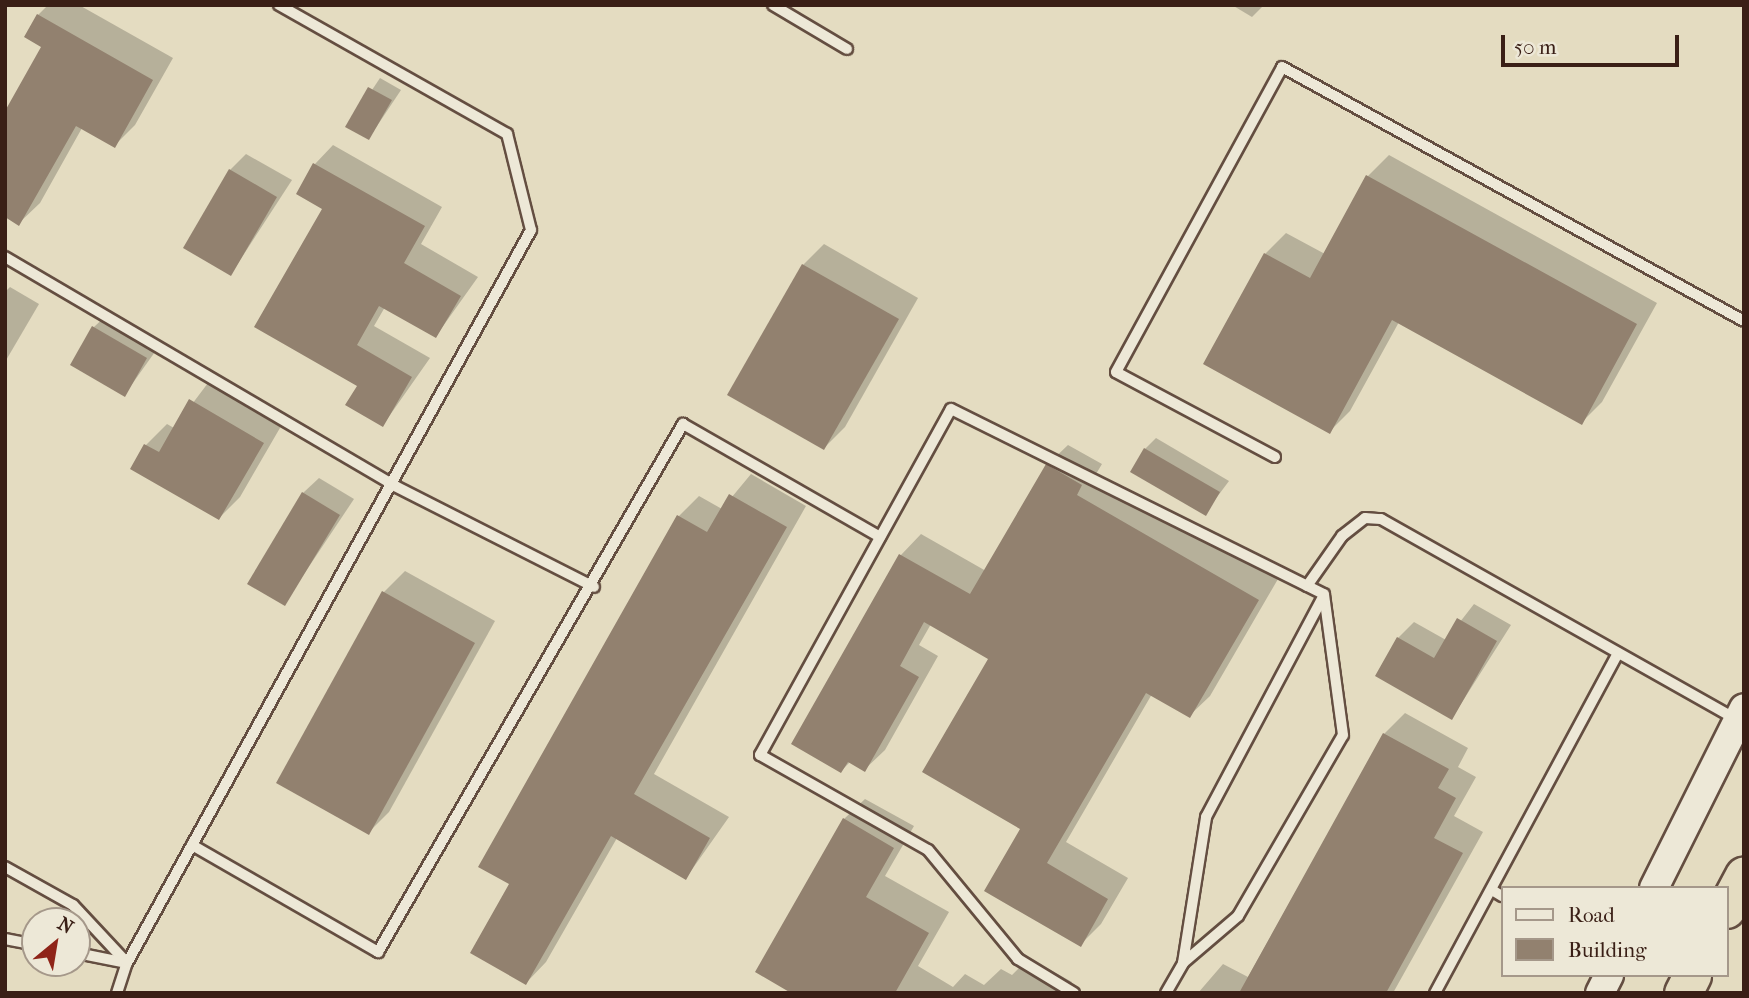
<!DOCTYPE html>
<html>
<head>
<meta charset="utf-8">
<style>
	body { margin:0 }
	#map { position:relative; width:1749px; height:998px; overflow:hidden; background:#e4dcc1; font-family:"IM FELL French Canon",serif }
	div>[style] { position:absolute }
	.shadow>* { inset:0; background:#0003 }
	.building>* { inset:0; background:#92816f }
	.roads { filter:drop-shadow(2px 0 #644e41) drop-shadow(-2px 0 #644e41) drop-shadow(0 2px #644e41) drop-shadow(0 -2px #644e41) }
	.lane>* { height:10px; margin:-5px; padding:0 5px; transform-origin:5px; border-radius:5px; background:#ede8d7 }
	.secondary>* { height:28px; margin:-14px; padding:0 14px; transform-origin:14px; border-radius:14px; background:#ede8d7 }
	.highway>* { height:37px; margin:-18.5px; padding:0 18.5px; transform-origin:18.5px; border-radius:18.5px; background:#e4dcc1 }
	span { translate:-50% -50%; white-space:nowrap; text-align:center; line-height:1.15; -webkit-text-stroke:6px #ede8d7; paint-order:stroke }
	.frame { position:absolute; inset:0; border:7px solid #3a1f16; pointer-events:none }
	.legend { position:absolute; left:1501px; top:886px; width:228px; height:91px; box-sizing:border-box; background:#ede8d7; border:2px solid #a5988a; margin:0; padding:9px 12px; list-style:none; font-size:21px; color:#3a1f16 }
	.legend li { display:flex; align-items:center; gap:14px; height:35px }
	.legend b { width:35px; border:2px solid #a5988a }
	.north { position:absolute; left:21px; top:907px; width:70px; height:70px; box-sizing:border-box; background:#ede8d7; border:2px solid #a5988a; border-radius:50%; rotate:30deg; font-size:19px; font-weight:700; line-height:28px; text-align:center; color:#3a1f16 }
	.north::after { content:''; display:block; margin:auto; width:24px; height:32px; background:#8f2418; clip-path:polygon(50% 0,100% 100%,50% 72%,0 100%) }
	.scale { position:absolute; left:1501px; top:35px; width:178px; height:32px; box-sizing:border-box; border:4px solid #3a1f16; border-top:0; padding-left:9px; font-size:21px; line-height:24px; white-space:nowrap; color:#3a1f16; -webkit-text-stroke:5px #ede8d7; paint-order:stroke }
</style>
</head>
<body>
<div id="map">
	<div class="shadow">
		<div style="clip-path:polygon(48px 5px,79px 5px,173px 58px,135px 125px,114px 146px,82px 128px,40px 203px,19px 223px,44px 47px,38px 15px)"></div>
		<div style="clip-path:polygon(1232px 5px,1264px 5px,1252px 17px)"></div>
		<div style="clip-path:polygon(380px 78px,401px 90px,369px 138px,348px 126px)"></div>
		<div style="clip-path:polygon(333px 145px,442px 207px,421px 244px,478px 277px,436px 336px,385px 307px,374px 326px,430px 358px,383px 425px,359px 385px,315px 164px)"></div>
		<div style="clip-path:polygon(246px 154px,292px 180px,231px 274px,230px 170px)"></div>
		<div style="clip-path:polygon(1389px 155px,1657px 303px,1602px 402px,1581px 423px,1399px 322px,1350px 411px,1329px 432px,1265px 254px,1286px 233px,1325px 254px,1368px 176px)"></div>
		<div style="clip-path:polygon(824px 244px,918px 298px,845px 427px,824px 448px,729px 394px,803px 265px)"></div>
		<div style="clip-path:polygon(10px 287px,39px 304px,5px 362px,5px 292px)"></div>
		<div style="clip-path:polygon(110px 312px,162px 342px,125px 394px,94px 327px)"></div>
		<div style="clip-path:polygon(211px 379px,284px 421px,240px 497px,219px 518px,132px 468px,146px 445px,167px 424px,174px 428px)"></div>
		<div style="clip-path:polygon(1156px 438px,1229px 481px,1205px 513px,1145px 449px)"></div>
		<div style="clip-path:polygon(1068px 445px,1102px 464px,1096px 474px,1278px 579px,1210px 696px,1189px 716px,1152px 694px,1066px 842px,1128px 878px,1101px 924px,1080px 945px,1022px 828px,990px 658px,931px 624px,919px 645px,938px 656px,885px 750px,864px 770px,850px 762px,841px 771px,793px 744px,901px 555px,921px 534px,986px 571px,1047px 465px)"></div>
		<div style="clip-path:polygon(751px 474px,806px 506px,654px 774px,729px 817px,686px 878px,617px 838px,546px 962px,526px 983px,511px 884px,679px 516px,699px 496px,722px 509px)"></div>
		<div style="clip-path:polygon(319px 478px,354px 499px,284px 604px,303px 493px)"></div>
		<div style="clip-path:polygon(405px 571px,495px 621px,389px 812px,368px 833px,384px 592px)"></div>
		<div style="clip-path:polygon(1474px 604px,1511px 625px,1452px 718px,1398px 638px,1414px 622px,1446px 640px)"></div>
		<div style="clip-path:polygon(1405px 713px,1468px 748px,1458px 767px,1476px 777px,1454px 816px,1483px 832px,1393px 993px,1198px 993px,1223px 964px,1248px 977px,1384px 734px)"></div>
		<div style="clip-path:polygon(865px 799px,914px 826px,885px 876px,949px 912px,918px 966px,953px 987px,965px 974px,984px 985px,1001px 969px,1012px 975px,1029px 958px,1072px 982px,1066px 993px,794px 993px,844px 819px)"></div>
	</div>
	<div class="building">
		<div style="clip-path:polygon(37px 14px,153px 80px,115px 148px,76px 126px,19px 226px,5px 217px,5px 111px,41px 47px,24px 37px)"></div>
		<div style="clip-path:polygon(368px 87px,392px 100px,369px 140px,345px 127px)"></div>
		<div style="clip-path:polygon(313px 163px,425px 226px,404px 263px,461px 296px,436px 338px,379px 306px,357px 345px,412px 377px,383px 427px,345px 405px,357px 386px,254px 327px,322px 209px,296px 194px)"></div>
		<div style="clip-path:polygon(229px 169px,277px 197px,231px 276px,183px 248px)"></div>
		<div style="clip-path:polygon(1366px 175px,1637px 324px,1582px 425px,1392px 320px,1330px 434px,1203px 364px,1264px 253px,1310px 278px)"></div>
		<div style="clip-path:polygon(802px 264px,899px 319px,824px 450px,727px 395px)"></div>
		<div style="clip-path:polygon(92px 326px,147px 358px,125px 397px,70px 365px)"></div>
		<div style="clip-path:polygon(189px 399px,264px 443px,219px 520px,130px 469px,144px 444px,159px 452px)"></div>
		<div style="clip-path:polygon(1144px 448px,1220px 492px,1206px 516px,1130px 472px)"></div>
		<div style="clip-path:polygon(1046px 464px,1082px 485px,1077px 495px,1259px 600px,1190px 718px,1146px 693px,1047px 863px,1108px 899px,1081px 947px,984px 891px,1020px 829px,922px 772px,988px 659px,924px 622px,900px 666px,919px 677px,865px 772px,848px 762px,841px 773px,791px 744px,899px 554px,970px 594px)"></div>
		<div style="clip-path:polygon(302px 492px,340px 515px,285px 606px,247px 584px)"></div>
		<div style="clip-path:polygon(729px 494px,787px 527px,634px 794px,710px 838px,686px 880px,611px 836px,526px 985px,470px 953px,509px 884px,478px 867px,677px 515px,707px 532px)"></div>
		<div style="clip-path:polygon(382px 591px,475px 643px,369px 835px,276px 783px)"></div>
		<div style="clip-path:polygon(1457px 618px,1497px 641px,1452px 720px,1375px 676px,1397px 637px,1434px 658px)"></div>
		<div style="clip-path:polygon(1383px 733px,1449px 769px,1438px 788px,1456px 798px,1434px 838px,1463px 853px,1386px 993px,1239px 993px)"></div>
		<div style="clip-path:polygon(843px 818px,894px 848px,866px 897px,929px 933px,895px 993px,791px 993px,755px 972px)"></div>
	</div>
	<div class="roads">
		<div class="lane">
			<div style="left:773px;top:5px;width:86px;rotate:30.7deg"></div>
			<div style="left:5px;top:257px;width:452px;rotate:30.4deg"></div>
			<div style="left:395px;top:486px;width:223px;rotate:26.9deg"></div>
			<div style="left:1275px;top:457px;width:180px;rotate:-151.9deg"></div>
			<div style="left:1116px;top:372px;width:347px;rotate:-61.4deg"></div>
			<div style="left:1282px;top:67px;width:527px;rotate:28.8deg"></div>
			<div style="left:1307px;top:586px;width:61px;rotate:-55deg"></div>
			<div style="left:1342px;top:536px;width:29px;rotate:-38deg"></div>
			<div style="left:1365px;top:518px;width:16px;rotate:4deg"></div>
			<div style="left:1381px;top:519px;width:407px;rotate:29.4deg"></div>
			<div style="left:192px;top:845px;width:215px;rotate:29.9deg"></div>
			<div style="left:378px;top:952px;width:610px;rotate:-59.99deg"></div>
			<div style="left:683px;top:424px;width:227px;rotate:29.8deg"></div>
			<div style="left:5px;top:867px;width:78px;rotate:29.2deg"></div>
			<div style="left:73px;top:905px;width:79px;rotate:47deg"></div>
			<div style="left:1492px;top:890px;width:12px;rotate:31deg"></div>
			<div style="left:5px;top:939px;width:31px;rotate:11deg"></div>
			<div style="left:77px;top:953px;width:50px;rotate:11.5deg"></div>
			<div style="left:1183px;top:963px;width:148px;rotate:-81deg"></div>
			<div style="left:1206px;top:817px;width:251px;rotate:-62deg"></div>
			<div style="left:117px;top:993px;width:32px;rotate:-72deg"></div>
			<div style="left:127px;top:963px;width:837px;rotate:-61.14deg"></div>
			<div style="left:531px;top:230px;width:99px;rotate:-104deg"></div>
			<div style="left:507px;top:134px;width:262px;rotate:-150.5deg"></div>
			<div style="left:1074px;top:993px;width:66px;rotate:-148.7deg"></div>
			<div style="left:1018px;top:959px;width:141px;rotate:-129.5deg"></div>
			<div style="left:928px;top:850px;width:193px;rotate:-150.5deg"></div>
			<div style="left:760px;top:755px;width:395px;rotate:-61.1deg"></div>
			<div style="left:951px;top:409px;width:416px;rotate:26.4deg"></div>
			<div style="left:1166px;top:993px;width:34px;rotate:-60deg"></div>
			<div style="left:1183px;top:963px;width:72px;rotate:-40.5deg"></div>
			<div style="left:1238px;top:916px;width:209px;rotate:-59.9deg"></div>
			<div style="left:1343px;top:735px;width:142px;rotate:-97.7deg"></div>
			<div style="left:1435px;top:993px;width:386px;rotate:-61.7deg"></div>
		</div>
		<div class="secondary">
			<div style="left:1654px;top:888px;width:201px;rotate:-63.4deg"></div>
			<div style="left:1600px;top:993px;width:20px;rotate:-63deg"></div>
		</div>
		<div class="highway">
			<div style="left:1726px;top:909px;width:38px;rotate:-62deg"></div>
			<div style="left:1683px;top:993px;width:20px;rotate:-63deg"></div>
		</div>
	</div>
	<div class="frame"></div>
	<ul class="legend">
	<li><b style="height:9px;background:#ede8d7"></b>Road</li>
	<li><b style="height:19px;background:#92816f"></b>Building</li>
	</ul>
	<div class="north">N</div>
	<div class="scale">50 m</div>
</div>
</body>
</html>
